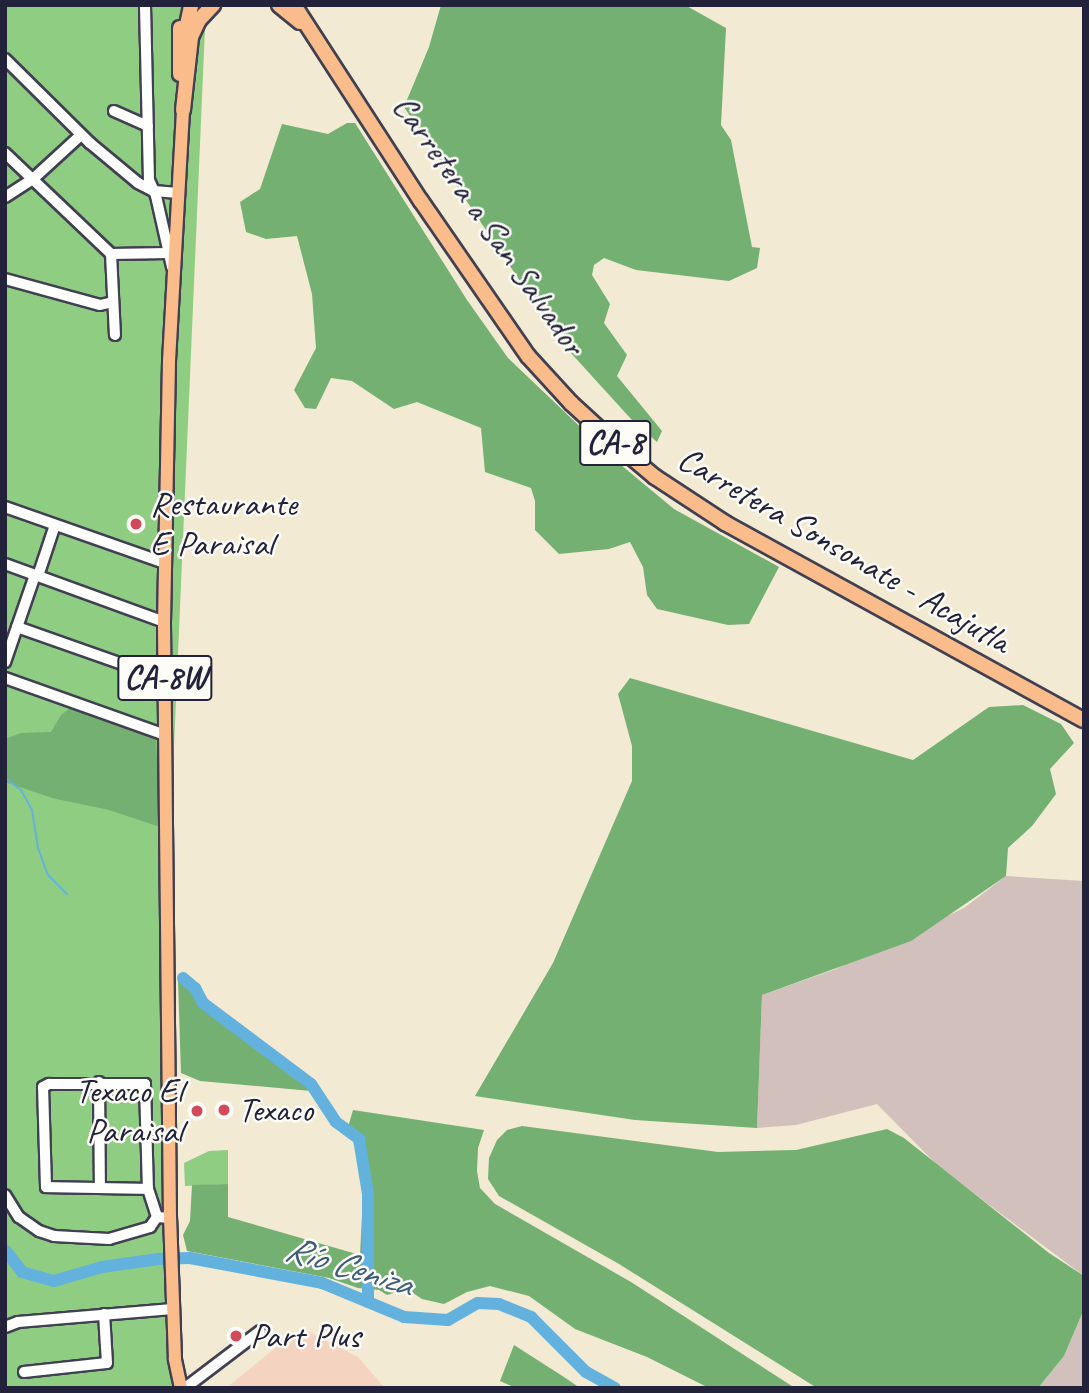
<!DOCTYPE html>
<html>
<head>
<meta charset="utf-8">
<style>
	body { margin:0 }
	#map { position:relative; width:1089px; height:1393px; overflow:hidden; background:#f2ead2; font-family:Caveat,sans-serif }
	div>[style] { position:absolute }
	.built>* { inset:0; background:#f5d3c1 }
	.industrial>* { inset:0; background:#d1c0bc }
	.green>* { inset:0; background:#8fcd83 }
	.forest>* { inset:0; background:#73b071 }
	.stream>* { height:2px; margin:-1px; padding:0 1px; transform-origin:1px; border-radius:1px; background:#63b2dd }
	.river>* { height:12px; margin:-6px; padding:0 6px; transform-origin:6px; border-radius:6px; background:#63b2dd }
	.roads { filter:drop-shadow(2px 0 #414052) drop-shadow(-2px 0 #414052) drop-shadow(0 2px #414052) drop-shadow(0 -2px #414052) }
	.minor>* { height:10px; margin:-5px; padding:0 5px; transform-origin:5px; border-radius:5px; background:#fff }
	.major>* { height:12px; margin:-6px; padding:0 6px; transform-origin:6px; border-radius:6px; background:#f9bc8a }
	.highway>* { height:14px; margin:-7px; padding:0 7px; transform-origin:7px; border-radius:7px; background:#f9bc8a }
	.dots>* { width:19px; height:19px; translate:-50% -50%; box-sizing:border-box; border:4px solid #fdfcf7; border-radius:50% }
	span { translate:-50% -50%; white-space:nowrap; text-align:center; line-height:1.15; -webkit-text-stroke:5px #fdfcf7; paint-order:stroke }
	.shield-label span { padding:2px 5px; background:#fdfcf7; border:2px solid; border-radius:5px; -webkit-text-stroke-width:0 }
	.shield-label { font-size:33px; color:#22223b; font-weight:700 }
	.street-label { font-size:35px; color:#22223b }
	.poi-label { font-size:35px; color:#22223b }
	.left { translate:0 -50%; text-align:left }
	.right { translate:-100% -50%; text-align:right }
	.water-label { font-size:37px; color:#3c5c7c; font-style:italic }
	.frame { position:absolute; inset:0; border:7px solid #22223b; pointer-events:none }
</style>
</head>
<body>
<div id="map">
	<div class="built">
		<div style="clip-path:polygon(309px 1332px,358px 1357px,385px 1388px,226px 1388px,290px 1336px)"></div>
	</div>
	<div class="industrial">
		<div style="clip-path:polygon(1006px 876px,1084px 881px,1084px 1276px,940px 1168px,877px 1104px,796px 1125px,757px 1128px,762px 995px,836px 969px,964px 908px)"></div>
		<div style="clip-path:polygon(1084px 1309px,1084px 1388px,1038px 1388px,1064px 1356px)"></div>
	</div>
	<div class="green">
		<div style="clip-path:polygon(5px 5px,206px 5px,168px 886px,179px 1388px,5px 1388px)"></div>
		<div style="clip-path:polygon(228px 1150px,228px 1184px,185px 1186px,184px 1163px,209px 1151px)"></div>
	</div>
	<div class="forest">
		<div style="clip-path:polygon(441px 5px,685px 5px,726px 28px,721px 125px,731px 140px,752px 247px,760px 248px,757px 268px,729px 281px,636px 270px,604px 258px,594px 265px,592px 275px,610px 304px,604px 323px,627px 355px,617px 376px,662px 431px,657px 442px,631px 419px,560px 341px,404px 107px,429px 47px)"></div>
		<div style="clip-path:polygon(347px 123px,355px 123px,467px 300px,508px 358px,615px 460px,674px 509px,779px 567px,749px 624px,728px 625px,657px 609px,647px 595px,643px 567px,630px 542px,609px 549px,559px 554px,535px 530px,535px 501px,531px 488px,485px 472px,481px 428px,417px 402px,394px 409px,352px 381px,331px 378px,316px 409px,305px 408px,294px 390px,316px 348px,312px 294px,297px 236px,266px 239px,246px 232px,240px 202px,260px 189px,282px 124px,328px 134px)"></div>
		<div style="clip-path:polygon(630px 678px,913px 760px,989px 707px,1023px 705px,1061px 724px,1074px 743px,1050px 769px,1056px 794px,1032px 826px,1008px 848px,1006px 876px,911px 941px,762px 995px,757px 1128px,635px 1120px,475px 1096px,553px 963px,632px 781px,632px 746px,618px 694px)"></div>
		<div style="clip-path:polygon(72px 707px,156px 738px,160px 827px,109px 810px,52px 798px,5px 782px,5px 739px,21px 733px,51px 732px,61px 715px)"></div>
		<div style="clip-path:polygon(178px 980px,193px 990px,201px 1005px,270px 1052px,311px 1091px,200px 1081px,181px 1073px)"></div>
		<div style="clip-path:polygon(353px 1110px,484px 1130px,478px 1148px,477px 1171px,480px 1188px,495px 1204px,631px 1282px,795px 1388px,709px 1388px,647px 1357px,575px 1329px,529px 1296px,490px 1286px,467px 1292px,444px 1304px,422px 1299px,407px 1289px,387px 1295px,379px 1290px,358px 1288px,329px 1278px,187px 1251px,183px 1235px,190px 1221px,192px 1185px,228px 1184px,228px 1217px,360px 1255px,363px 1195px,356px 1142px,346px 1134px)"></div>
		<div style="clip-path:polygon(522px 1126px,718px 1152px,796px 1150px,887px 1129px,904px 1138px,1049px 1253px,1084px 1276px,1084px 1309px,1064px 1356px,1038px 1388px,817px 1388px,619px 1264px,499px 1196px,488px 1179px,489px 1158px,497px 1140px,507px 1130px)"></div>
		<div style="clip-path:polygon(514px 1345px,564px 1377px,580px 1388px,516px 1388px,500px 1381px)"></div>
	</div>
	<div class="stream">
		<div style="left:5px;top:778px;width:20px;rotate:37deg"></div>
		<div style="left:21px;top:790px;width:23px;rotate:61deg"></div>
		<div style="left:32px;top:810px;width:38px;rotate:81deg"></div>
		<div style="left:38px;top:848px;width:29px;rotate:70deg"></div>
		<div style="left:48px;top:875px;width:27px;rotate:45deg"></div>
	</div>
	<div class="river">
		<div style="left:183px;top:978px;width:16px;rotate:40deg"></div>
		<div style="left:195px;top:988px;width:17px;rotate:62deg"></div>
		<div style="left:203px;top:1003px;width:135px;rotate:36.9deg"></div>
		<div style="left:311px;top:1084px;width:45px;rotate:56.7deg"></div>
		<div style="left:336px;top:1122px;width:29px;rotate:36deg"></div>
		<div style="left:359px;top:1139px;width:56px;rotate:80.7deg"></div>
		<div style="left:368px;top:1194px;width:108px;rotate:90deg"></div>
		<div style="left:5px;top:1250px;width:28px;rotate:52deg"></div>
		<div style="left:22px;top:1272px;width:33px;rotate:16deg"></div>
		<div style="left:54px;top:1281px;width:50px;rotate:-16.3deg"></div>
		<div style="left:102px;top:1267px;width:57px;rotate:-8.1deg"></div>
		<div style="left:158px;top:1259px;width:32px;rotate:-2deg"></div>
		<div style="left:190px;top:1258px;width:134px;rotate:10.7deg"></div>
		<div style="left:322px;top:1283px;width:89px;rotate:22.5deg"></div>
		<div style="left:404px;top:1317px;width:44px;rotate:3.9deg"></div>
		<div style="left:448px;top:1320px;width:34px;rotate:-30deg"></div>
		<div style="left:478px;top:1303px;width:21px;rotate:3deg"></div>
		<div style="left:499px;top:1304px;width:35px;rotate:22deg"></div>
		<div style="left:531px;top:1317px;width:78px;rotate:45deg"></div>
		<div style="left:586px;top:1372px;width:33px;rotate:29deg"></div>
	</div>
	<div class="roads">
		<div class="minor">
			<div style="left:145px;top:5px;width:175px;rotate:88.7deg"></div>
			<div style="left:149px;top:180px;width:17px;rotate:66deg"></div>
			<div style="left:156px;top:196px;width:73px;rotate:77.3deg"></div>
			<div style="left:5px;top:59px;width:120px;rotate:44.7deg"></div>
			<div style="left:90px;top:143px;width:62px;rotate:39.8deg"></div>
			<div style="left:138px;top:183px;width:18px;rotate:27deg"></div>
			<div style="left:154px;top:191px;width:24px;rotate:5deg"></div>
			<div style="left:114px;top:111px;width:37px;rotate:24deg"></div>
			<div style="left:5px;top:153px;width:146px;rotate:43.6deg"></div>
			<div style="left:111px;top:254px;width:81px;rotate:87.2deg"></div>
			<div style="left:5px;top:197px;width:35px;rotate:-33deg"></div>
			<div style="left:34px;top:178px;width:64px;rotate:-42.5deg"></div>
			<div style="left:111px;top:254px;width:57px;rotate:-1deg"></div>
			<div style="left:5px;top:279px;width:98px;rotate:15.3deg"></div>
			<div style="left:100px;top:305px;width:13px;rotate:-13deg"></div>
			<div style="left:5px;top:507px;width:170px;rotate:19.3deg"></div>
			<div style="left:5px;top:564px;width:169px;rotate:20deg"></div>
			<div style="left:38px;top:576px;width:54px;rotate:-71.6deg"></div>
			<div style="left:17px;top:627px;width:157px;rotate:19.4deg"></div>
			<div style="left:5px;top:662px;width:92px;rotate:-71deg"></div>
			<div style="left:5px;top:678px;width:170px;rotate:19.6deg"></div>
			<div style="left:99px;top:1082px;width:106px;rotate:89.5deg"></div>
			<div style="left:148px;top:1189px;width:102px;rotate:-178.9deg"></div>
			<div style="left:46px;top:1187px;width:100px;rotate:-91.7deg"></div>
			<div style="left:43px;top:1087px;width:7px;rotate:-27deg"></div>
			<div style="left:49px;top:1084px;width:96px"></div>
			<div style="left:145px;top:1084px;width:105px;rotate:88.4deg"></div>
			<div style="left:148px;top:1189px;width:29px;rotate:72deg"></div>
			<div style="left:157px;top:1217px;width:13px;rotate:4deg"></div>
			<div style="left:5px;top:1195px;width:26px;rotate:58deg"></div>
			<div style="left:19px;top:1217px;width:24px;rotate:35deg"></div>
			<div style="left:39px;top:1231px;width:16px;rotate:18deg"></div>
			<div style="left:54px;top:1236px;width:55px;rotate:3.1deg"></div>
			<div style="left:109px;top:1239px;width:43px;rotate:-16.3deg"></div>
			<div style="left:150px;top:1227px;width:12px;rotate:-55deg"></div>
			<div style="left:5px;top:1327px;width:14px;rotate:-21deg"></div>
			<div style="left:18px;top:1322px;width:155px;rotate:-4.8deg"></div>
			<div style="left:24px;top:1372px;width:83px;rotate:-6.2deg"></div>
			<div style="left:107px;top:1363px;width:49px;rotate:-93.5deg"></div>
			<div style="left:185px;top:1388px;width:94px;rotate:-37.2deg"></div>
		</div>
		<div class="major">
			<div style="left:181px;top:1388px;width:30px;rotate:-102deg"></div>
			<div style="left:175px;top:1359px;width:141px;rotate:-92deg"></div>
			<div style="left:170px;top:1218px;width:596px;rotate:-90.58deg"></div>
			<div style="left:164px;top:622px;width:261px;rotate:-88.9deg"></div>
			<div style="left:169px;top:361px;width:251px;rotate:-86.8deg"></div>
		</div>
		<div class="highway">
			<div style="left:279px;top:5px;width:27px;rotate:39deg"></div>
			<div style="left:294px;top:5px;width:234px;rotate:57.1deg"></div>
			<div style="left:421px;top:201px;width:188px;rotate:55.4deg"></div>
			<div style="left:528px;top:356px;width:64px;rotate:47.5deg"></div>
			<div style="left:571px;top:403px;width:64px;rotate:42.5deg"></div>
			<div style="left:618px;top:446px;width:48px;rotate:40deg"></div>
			<div style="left:655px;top:477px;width:84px;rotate:33.3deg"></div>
			<div style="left:725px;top:523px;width:409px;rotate:28.8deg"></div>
			<div style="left:180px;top:28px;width:46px;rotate:90deg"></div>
			<div style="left:184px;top:39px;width:35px;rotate:-78deg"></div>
			<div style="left:183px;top:110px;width:73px;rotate:-83.7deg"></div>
			<div style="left:191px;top:37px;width:19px;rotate:-65deg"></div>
			<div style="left:199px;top:20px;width:21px;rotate:-47deg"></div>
		</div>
	</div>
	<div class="dots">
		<div style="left:136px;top:524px;background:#d1495b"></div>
		<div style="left:224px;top:1110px;background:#d1495b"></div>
		<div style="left:197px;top:1111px;background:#d1495b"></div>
		<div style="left:236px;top:1336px;background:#d1495b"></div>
	</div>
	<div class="shield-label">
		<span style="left:615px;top:443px">CA-8</span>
		<span style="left:165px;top:678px">CA-8W</span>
	</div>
	<div class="street-label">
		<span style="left:489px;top:225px;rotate:55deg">Carretera a San Salvador</span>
		<span style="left:844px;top:550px;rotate:30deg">Carretera Sonsonate - Acajutla</span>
	</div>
	<div class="poi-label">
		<span class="left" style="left:150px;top:524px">Restaurante<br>E Paraisal</span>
		<span class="right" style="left:183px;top:1111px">Texaco El<br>Paraisal</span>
		<span class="left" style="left:238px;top:1110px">Texaco</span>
		<span class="left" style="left:250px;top:1336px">Part Plus</span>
	</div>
	<div class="water-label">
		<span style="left:349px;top:1266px;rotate:17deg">Río Ceniza</span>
	</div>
	<div class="frame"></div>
</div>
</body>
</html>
